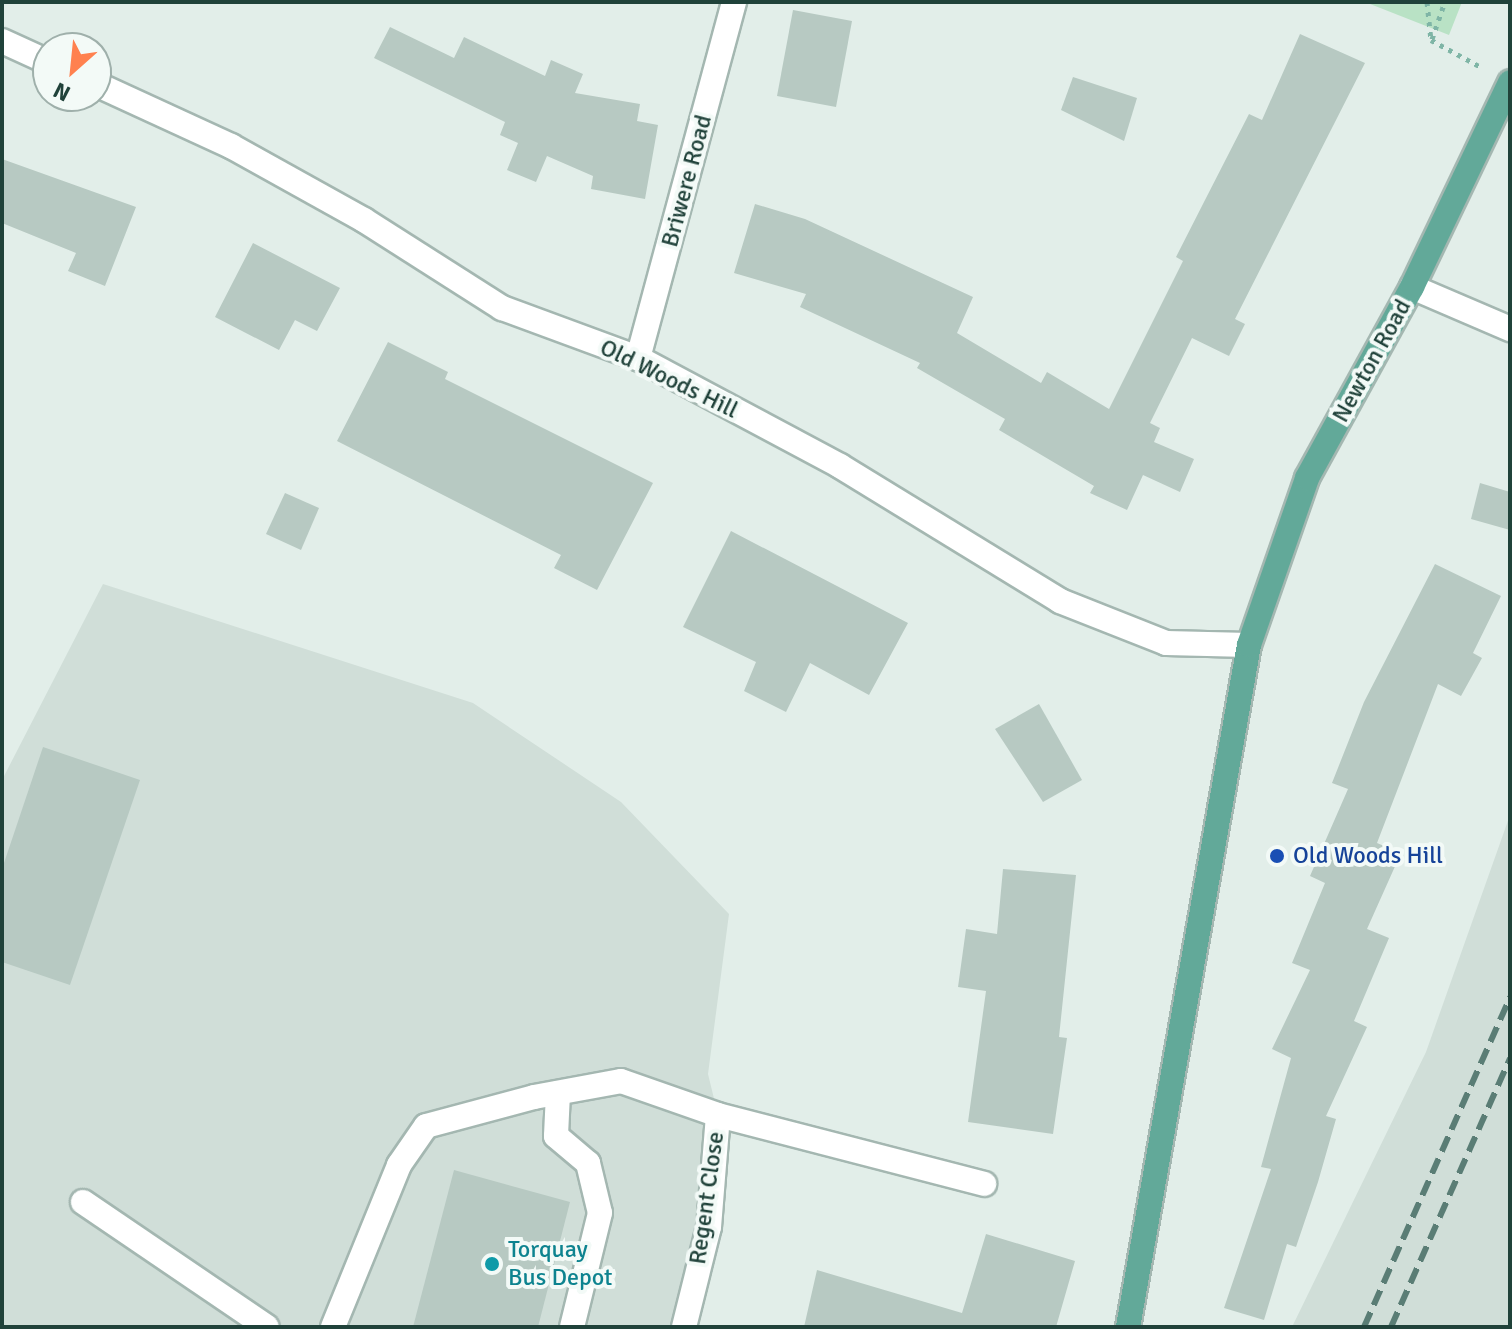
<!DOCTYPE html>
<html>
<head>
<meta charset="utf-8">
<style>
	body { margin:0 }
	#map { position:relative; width:1512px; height:1329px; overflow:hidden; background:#e2eee9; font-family:Signika,sans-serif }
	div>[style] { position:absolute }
	.built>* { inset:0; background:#d0ded8 }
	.green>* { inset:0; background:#b9e2c5 }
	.building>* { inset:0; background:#b7c9c2 }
	.path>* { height:5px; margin-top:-2.5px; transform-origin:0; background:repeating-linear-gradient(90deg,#7fb5a6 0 4px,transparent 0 10px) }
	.roads { filter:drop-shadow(2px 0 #a4b7b1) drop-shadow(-2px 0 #a4b7b1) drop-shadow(0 2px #a4b7b1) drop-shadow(0 -2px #a4b7b1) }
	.service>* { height:24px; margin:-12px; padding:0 12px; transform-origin:12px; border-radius:12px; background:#fff }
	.minor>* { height:24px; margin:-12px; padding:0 12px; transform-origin:12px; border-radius:12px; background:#fff }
	.tertiary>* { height:24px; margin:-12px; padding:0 12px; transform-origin:12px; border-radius:12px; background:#fff }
	.primary>* { height:24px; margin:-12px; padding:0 12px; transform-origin:12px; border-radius:12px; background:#62a999 }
	.rail>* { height:6px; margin-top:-3px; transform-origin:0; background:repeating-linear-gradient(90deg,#5a7d75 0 16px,transparent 0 24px) }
	.dots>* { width:22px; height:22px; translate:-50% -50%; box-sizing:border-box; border:4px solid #f3faf7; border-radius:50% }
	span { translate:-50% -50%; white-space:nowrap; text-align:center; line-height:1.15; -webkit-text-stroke:8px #f3faf7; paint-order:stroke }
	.street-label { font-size:24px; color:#20423a }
	.transit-label { font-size:24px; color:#164399 }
	.left { translate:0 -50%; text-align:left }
	.culture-label { font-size:24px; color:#0d838f }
	.frame { position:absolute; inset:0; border:4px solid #20423a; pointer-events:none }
	.north { position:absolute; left:32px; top:32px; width:80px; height:80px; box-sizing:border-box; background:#f3faf7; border:2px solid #9fb0ab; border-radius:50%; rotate:207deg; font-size:22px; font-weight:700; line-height:32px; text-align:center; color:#20423a }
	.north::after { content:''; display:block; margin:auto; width:28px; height:36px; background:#ff814f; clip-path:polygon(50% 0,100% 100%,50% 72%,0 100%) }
</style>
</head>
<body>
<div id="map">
	<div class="built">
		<div style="clip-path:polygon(103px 584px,473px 703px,621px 802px,729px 914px,708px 1074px,718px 1115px,684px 1327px,2px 1327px,2px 780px)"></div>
		<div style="clip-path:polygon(1510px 815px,1510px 1327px,1292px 1327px,1426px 1052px)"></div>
	</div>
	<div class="green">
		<div style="clip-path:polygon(1365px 2px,1462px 2px,1449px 35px)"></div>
	</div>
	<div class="building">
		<div style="clip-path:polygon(793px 10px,852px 21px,836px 107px,777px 96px)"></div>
		<div style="clip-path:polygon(390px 27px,454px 58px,464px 37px,545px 76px,551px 60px,583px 74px,575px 93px,640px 104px,637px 121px,658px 125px,645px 199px,591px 189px,593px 176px,547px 156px,536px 182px,507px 170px,518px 143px,500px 135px,505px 122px,374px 58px)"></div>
		<div style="clip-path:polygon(1300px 34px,1365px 63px,1235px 319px,1245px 324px,1229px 356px,1192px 338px,1150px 423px,1160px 428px,1154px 442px,1194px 459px,1180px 492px,1143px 475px,1127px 510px,1090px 493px,1094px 486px,999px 430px,1005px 419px,917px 368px,920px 363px,800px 307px,806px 294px,734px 273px,755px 204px,805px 219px,973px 297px,957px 333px,1041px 383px,1047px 372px,1109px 409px,1183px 261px,1176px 257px,1205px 200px,1249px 114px,1262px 120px)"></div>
		<div style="clip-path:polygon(1073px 77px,1137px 98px,1124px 141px,1061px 110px)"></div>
		<div style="clip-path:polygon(2px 159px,136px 207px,105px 286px,68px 271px,76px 253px,2px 223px)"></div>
		<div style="clip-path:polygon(253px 243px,340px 288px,317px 331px,295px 320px,279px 350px,215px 317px)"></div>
		<div style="clip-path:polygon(388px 342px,448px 372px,445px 379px,653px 483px,597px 590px,554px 568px,561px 555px,337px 441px)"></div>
		<div style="clip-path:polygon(1480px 483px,1510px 492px,1510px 530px,1471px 519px)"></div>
		<div style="clip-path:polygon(285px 493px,319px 508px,301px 550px,266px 534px)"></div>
		<div style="clip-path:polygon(731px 531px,908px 623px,869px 695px,810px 663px,786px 712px,744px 691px,756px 662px,683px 627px)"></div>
		<div style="clip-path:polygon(1435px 564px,1501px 596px,1473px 653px,1482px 658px,1461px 696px,1438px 684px,1377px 843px,1401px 853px,1367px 929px,1389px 938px,1354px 1021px,1367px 1027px,1326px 1116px,1336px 1119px,1318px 1182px,1296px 1247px,1287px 1244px,1264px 1320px,1224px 1308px,1271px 1169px,1261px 1167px,1291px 1058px,1272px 1049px,1310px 970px,1292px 963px,1325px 883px,1310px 876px,1348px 789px,1332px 783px,1364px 702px)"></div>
		<div style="clip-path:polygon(1039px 704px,1082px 780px,1043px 802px,995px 729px)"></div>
		<div style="clip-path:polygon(43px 747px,140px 780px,70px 985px,2px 962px,2px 869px)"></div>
		<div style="clip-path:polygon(1003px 869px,1076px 875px,1059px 1037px,1067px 1038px,1053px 1134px,968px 1122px,986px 991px,958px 987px,966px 929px,997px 934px)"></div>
		<div style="clip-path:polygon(454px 1170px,570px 1202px,538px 1327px,413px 1327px)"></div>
		<div style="clip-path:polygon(986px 1234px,1075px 1261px,1056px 1327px,804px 1327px,817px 1270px,962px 1313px)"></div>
	</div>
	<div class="path">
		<div style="left:1427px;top:2px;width:38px;rotate:84deg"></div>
		<div style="left:1431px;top:40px;width:57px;rotate:28.4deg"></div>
		<div style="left:1432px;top:39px;width:39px;rotate:-71deg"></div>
	</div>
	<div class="roads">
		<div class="service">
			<div style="left:558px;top:1093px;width:43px;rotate:92.7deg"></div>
			<div style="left:556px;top:1136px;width:42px;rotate:40.2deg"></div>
			<div style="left:588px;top:1163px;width:51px;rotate:76.5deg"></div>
			<div style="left:600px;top:1213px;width:117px;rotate:103.8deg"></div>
			<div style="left:83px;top:1202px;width:222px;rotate:34.2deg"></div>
			<div style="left:333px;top:1327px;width:175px;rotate:-67.8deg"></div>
			<div style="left:399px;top:1165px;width:47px;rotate:-55.3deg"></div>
			<div style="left:426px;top:1126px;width:112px;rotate:-15deg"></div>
			<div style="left:534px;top:1097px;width:88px;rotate:-10.4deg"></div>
			<div style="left:621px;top:1081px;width:103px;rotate:19.3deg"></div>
			<div style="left:718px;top:1115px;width:275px;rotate:14.5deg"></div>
		</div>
		<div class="minor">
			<div style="left:638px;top:358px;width:369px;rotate:-74.9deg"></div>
			<div style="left:684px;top:1327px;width:103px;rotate:-76deg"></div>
			<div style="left:709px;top:1227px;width:112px;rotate:-85.4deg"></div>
		</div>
		<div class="tertiary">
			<div style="left:2px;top:41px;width:51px;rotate:24.5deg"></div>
			<div style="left:96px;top:84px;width:149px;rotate:24.7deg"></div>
			<div style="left:231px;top:146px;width:152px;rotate:29.1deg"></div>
			<div style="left:364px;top:220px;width:164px;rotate:32.5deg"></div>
			<div style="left:502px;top:308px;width:145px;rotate:20.2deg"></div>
			<div style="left:638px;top:358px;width:229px;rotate:28.1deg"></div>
			<div style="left:840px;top:466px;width:258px;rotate:31.5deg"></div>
			<div style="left:1060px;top:601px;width:114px;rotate:21.6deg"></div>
			<div style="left:1166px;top:643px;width:83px;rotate:1.4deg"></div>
			<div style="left:1412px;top:287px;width:107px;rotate:23.2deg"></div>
		</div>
		<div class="primary">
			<div style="left:1128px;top:1327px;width:693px;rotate:-79.94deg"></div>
			<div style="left:1249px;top:645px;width:177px;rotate:-70.8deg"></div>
			<div style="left:1307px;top:478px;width:218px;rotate:-61.2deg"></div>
			<div style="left:1412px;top:287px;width:227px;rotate:-64.4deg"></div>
		</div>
	</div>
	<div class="rail">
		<div style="left:1364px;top:1327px;width:361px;rotate:-66.1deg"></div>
		<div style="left:1391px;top:1327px;width:294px;rotate:-66.1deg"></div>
	</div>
	<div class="dots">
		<div style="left:1277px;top:856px;background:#1a4fb4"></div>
		<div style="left:492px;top:1264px;background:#0f9aa8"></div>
	</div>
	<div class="street-label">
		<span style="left:687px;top:181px;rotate:-75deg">Briwere Road</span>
		<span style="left:1372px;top:361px;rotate:-61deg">Newton Road</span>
		<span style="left:669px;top:379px;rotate:26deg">Old Woods Hill</span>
		<span style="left:707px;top:1198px;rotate:-82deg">Regent Close</span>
	</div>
	<div class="transit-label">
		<span class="left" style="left:1293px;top:856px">Old Woods Hill</span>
	</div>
	<div class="culture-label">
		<span class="left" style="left:508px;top:1264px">Torquay<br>Bus Depot</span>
	</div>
	<div class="frame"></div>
	<div class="north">N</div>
</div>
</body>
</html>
